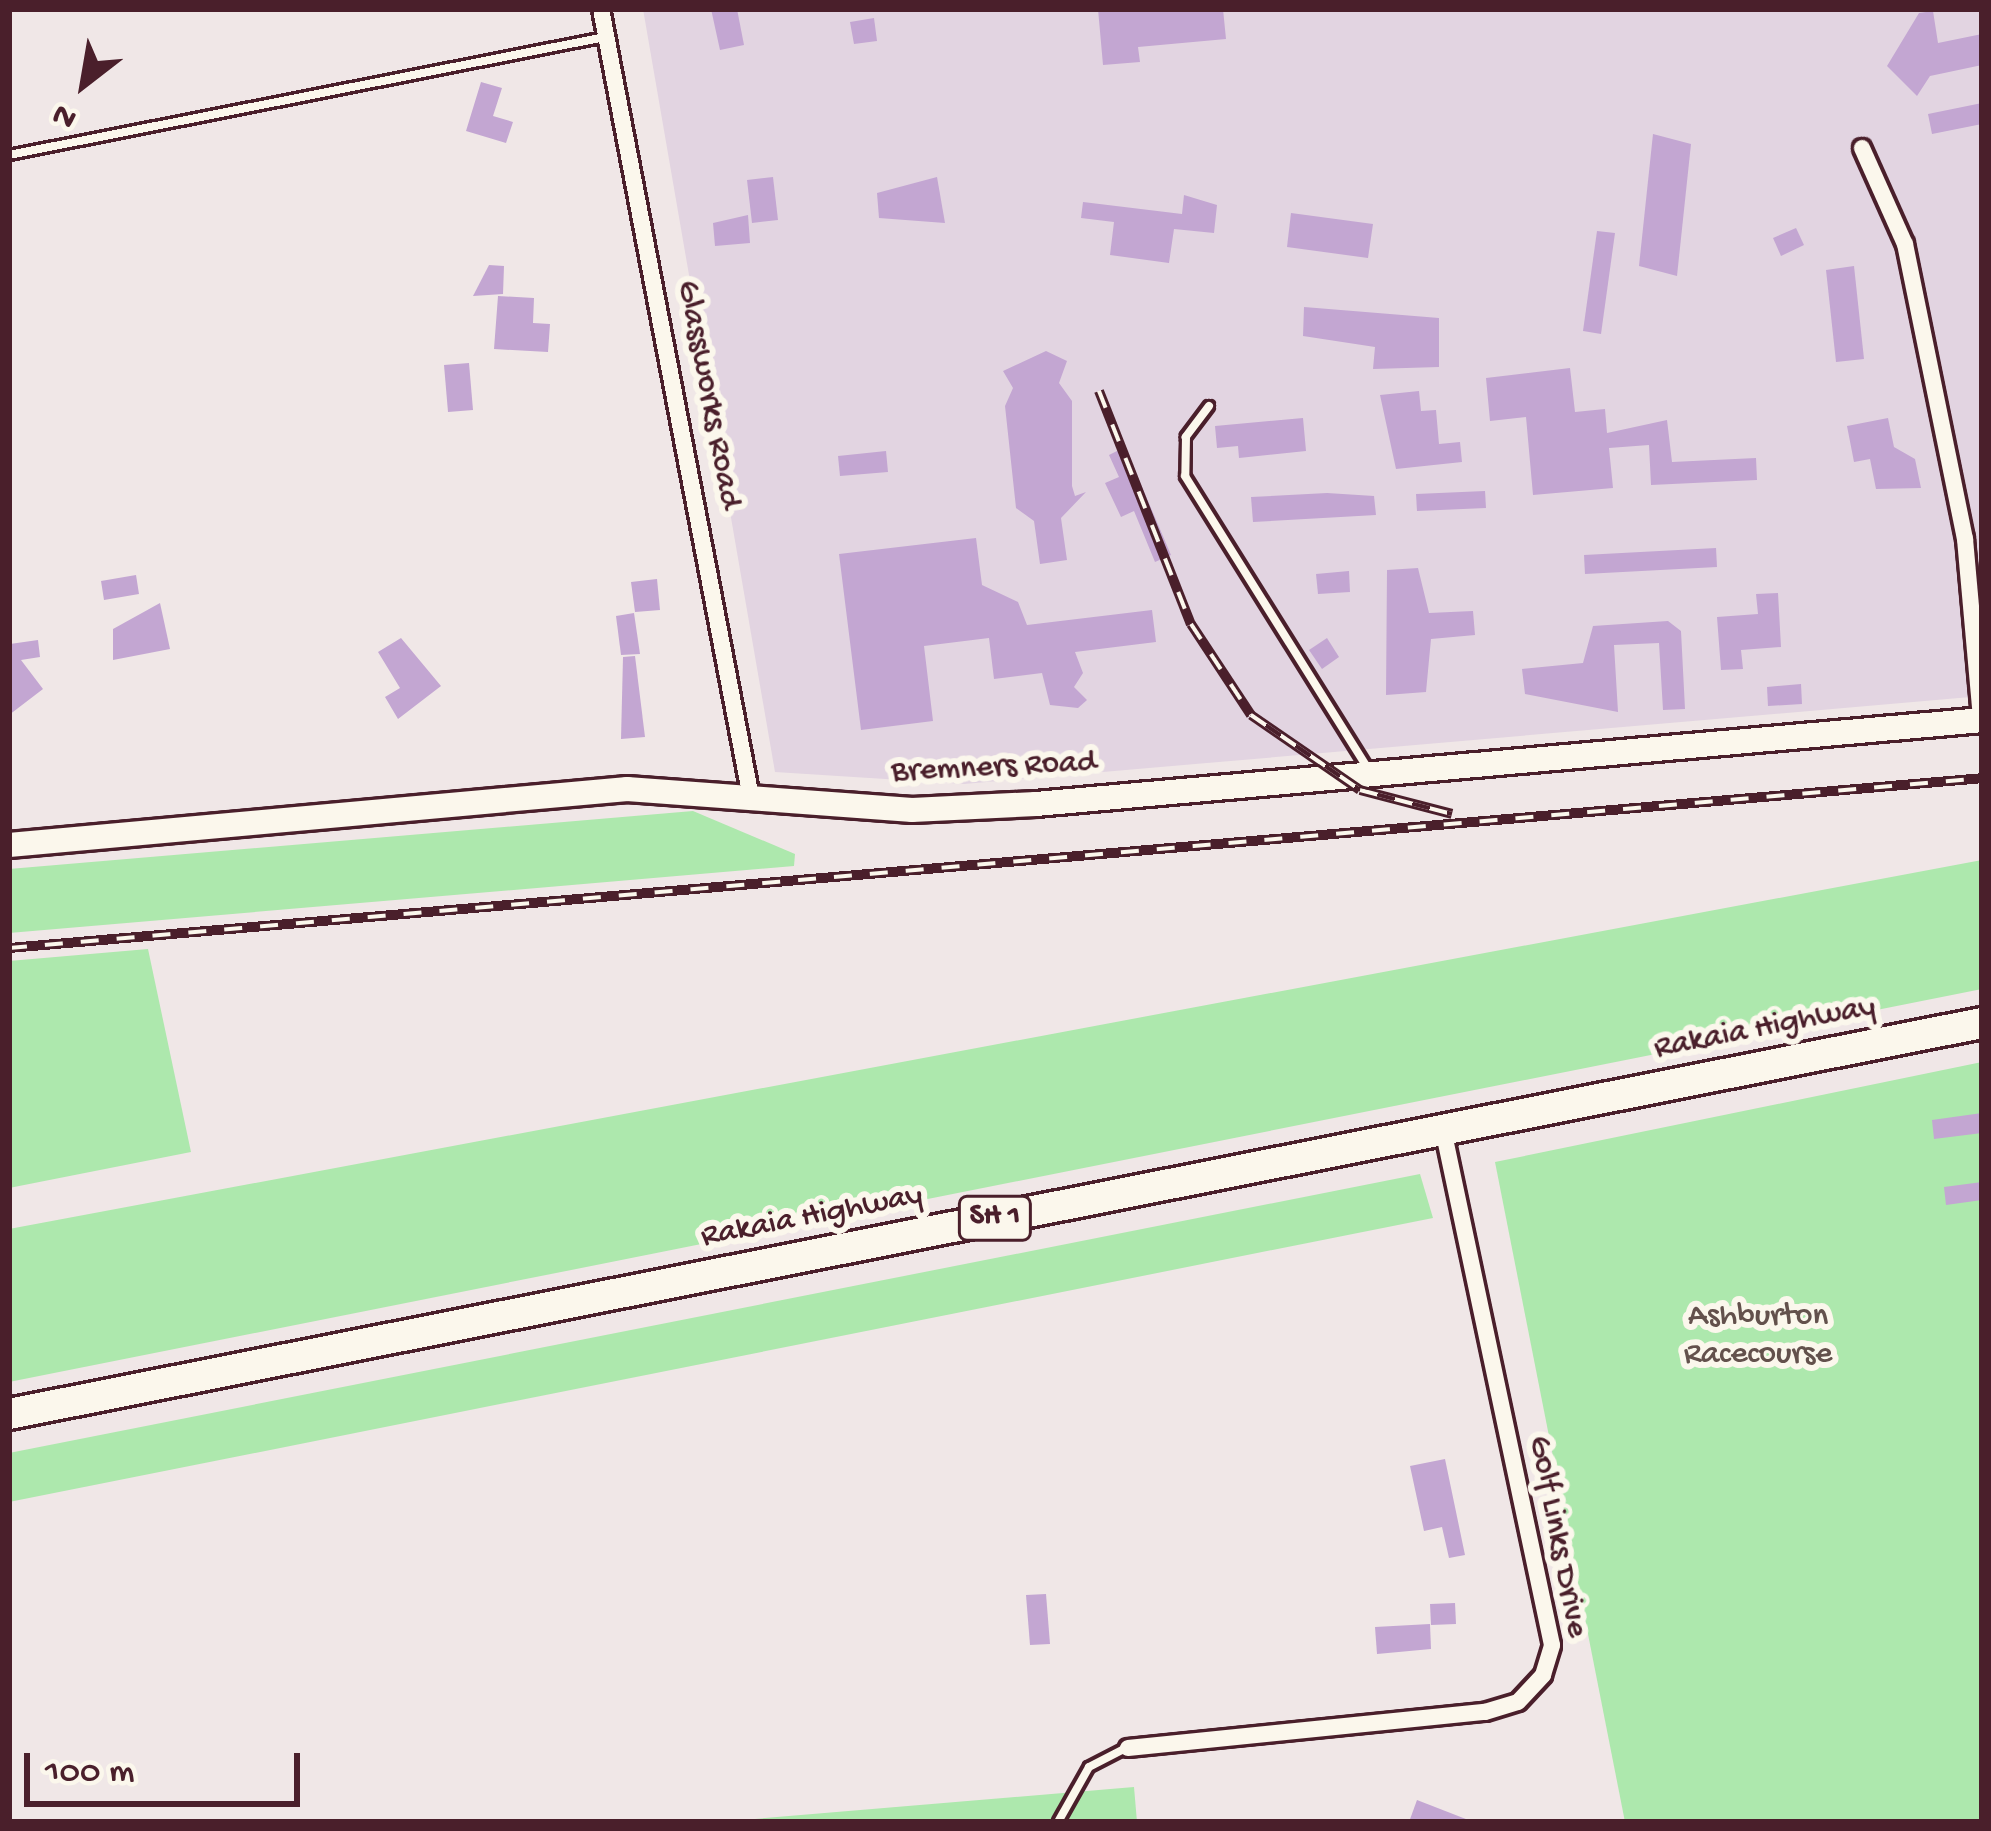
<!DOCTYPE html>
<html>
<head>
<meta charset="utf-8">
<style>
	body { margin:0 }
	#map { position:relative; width:1991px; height:1831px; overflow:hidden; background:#f0e7e7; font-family:"Gochi Hand",sans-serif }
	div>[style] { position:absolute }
	.built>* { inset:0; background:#e2d4e1 }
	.green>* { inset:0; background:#ade8ad }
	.building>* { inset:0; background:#c3a6d2 }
	.roads { filter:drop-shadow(3px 0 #4a1f2b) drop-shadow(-3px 0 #4a1f2b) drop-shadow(0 3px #4a1f2b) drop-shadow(0 -3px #4a1f2b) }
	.lane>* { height:8px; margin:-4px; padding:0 4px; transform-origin:4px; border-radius:4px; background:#fbf7ec }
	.street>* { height:16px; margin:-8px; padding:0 8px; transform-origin:8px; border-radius:8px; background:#fbf7ec }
	.secondary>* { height:24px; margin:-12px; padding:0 12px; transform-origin:12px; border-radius:12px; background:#fbf7ec }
	.highway>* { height:30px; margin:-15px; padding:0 15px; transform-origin:15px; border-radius:15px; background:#fbf7ec }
	.rail>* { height:10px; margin-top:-5px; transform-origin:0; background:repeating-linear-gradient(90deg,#fbf7ec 0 18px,#4a1f2b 0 36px); box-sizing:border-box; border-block:3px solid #4a1f2b }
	span { translate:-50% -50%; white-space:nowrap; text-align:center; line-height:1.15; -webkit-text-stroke:12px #fbf7ec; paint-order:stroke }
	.shield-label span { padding:3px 9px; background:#fbf7ec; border:3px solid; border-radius:9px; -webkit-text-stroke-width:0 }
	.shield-label { font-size:30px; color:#4a1f2b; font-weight:700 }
	.street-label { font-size:33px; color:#4a1f2b }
	.park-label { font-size:33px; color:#63514c }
	.frame { position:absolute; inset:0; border:12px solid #4a1f2b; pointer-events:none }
	.north { position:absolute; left:24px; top:24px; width:120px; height:120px; -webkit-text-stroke:9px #fbf7ec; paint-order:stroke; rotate:211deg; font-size:33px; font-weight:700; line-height:48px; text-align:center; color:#4a1f2b }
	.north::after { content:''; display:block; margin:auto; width:42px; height:54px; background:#4a1f2b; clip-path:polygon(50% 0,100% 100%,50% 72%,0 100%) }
	.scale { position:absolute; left:24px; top:1753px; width:276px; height:54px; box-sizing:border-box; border:6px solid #4a1f2b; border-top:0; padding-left:15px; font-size:36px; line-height:42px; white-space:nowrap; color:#4a1f2b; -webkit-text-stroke:9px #fbf7ec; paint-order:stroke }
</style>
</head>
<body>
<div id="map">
	<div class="built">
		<div style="clip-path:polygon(643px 9px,1982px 9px,1982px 696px,964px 784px,775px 772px)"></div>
	</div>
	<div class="green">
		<div style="clip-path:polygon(693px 811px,795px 854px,794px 866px,9px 933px,9px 869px)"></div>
		<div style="clip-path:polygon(1982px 860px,1982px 989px,9px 1382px,9px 1229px)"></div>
		<div style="clip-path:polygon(148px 949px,191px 1152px,9px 1188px,9px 961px)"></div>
		<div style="clip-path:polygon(1982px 1062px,1982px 1822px,1625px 1822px,1495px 1162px)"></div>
		<div style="clip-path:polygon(1420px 1174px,1433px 1218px,9px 1502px,9px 1453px)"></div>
		<div style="clip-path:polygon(1134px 1787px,1137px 1822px,718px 1822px)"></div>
	</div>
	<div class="building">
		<div style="clip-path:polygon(711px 9px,737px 9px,744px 45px,720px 50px)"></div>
		<div style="clip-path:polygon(1098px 9px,1223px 9px,1226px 39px,1138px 47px,1140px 62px,1103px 65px)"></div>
		<div style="clip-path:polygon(1933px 11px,1938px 43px,1982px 34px,1982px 65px,1930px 76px,1917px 96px,1887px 66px,1919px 13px)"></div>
		<div style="clip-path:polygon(874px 18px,877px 41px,854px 44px,850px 22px)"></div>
		<div style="clip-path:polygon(481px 82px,502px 88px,493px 116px,513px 122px,506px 143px,466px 131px)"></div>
		<div style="clip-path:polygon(1982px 103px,1982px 124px,1932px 134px,1928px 114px)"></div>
		<div style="clip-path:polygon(1653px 134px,1691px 144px,1677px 276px,1639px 266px)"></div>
		<div style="clip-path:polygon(773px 177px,778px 220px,752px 223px,747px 180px)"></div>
		<div style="clip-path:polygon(937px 177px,945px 223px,879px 218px,877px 193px)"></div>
		<div style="clip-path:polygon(1184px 195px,1217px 205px,1214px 233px,1174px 229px,1169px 263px,1110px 255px,1114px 222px,1081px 218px,1083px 202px,1182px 214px)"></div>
		<div style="clip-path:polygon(1291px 213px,1373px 224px,1368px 258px,1287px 247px)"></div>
		<div style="clip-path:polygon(748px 215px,750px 243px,715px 246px,713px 223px)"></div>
		<div style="clip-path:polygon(1796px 228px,1804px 245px,1781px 256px,1773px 238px)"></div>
		<div style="clip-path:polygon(1597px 231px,1615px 233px,1601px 334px,1583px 331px)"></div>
		<div style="clip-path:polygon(489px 265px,504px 266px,503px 294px,473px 296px)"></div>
		<div style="clip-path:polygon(1854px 266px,1864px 359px,1836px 362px,1826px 270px)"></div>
		<div style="clip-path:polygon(498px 296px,534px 298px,533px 323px,550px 324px,548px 352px,494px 349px)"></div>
		<div style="clip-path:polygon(1304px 307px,1439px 318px,1439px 367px,1373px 369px,1375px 347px,1303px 336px)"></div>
		<div style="clip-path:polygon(1046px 351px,1067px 361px,1059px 383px,1072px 401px,1072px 486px,1075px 496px,1086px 492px,1061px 518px,1067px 560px,1040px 564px,1034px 521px,1016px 508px,1005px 406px,1013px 388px,1003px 371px)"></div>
		<div style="clip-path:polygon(469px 363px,473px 410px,448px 412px,444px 365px)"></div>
		<div style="clip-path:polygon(1570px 368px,1575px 412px,1605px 409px,1607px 433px,1667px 420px,1672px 462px,1756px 458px,1757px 480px,1651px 485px,1649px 445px,1609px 448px,1613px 488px,1533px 495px,1526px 417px,1490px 421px,1486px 378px)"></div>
		<div style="clip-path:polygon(1419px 391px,1421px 411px,1436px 410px,1439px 444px,1460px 442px,1462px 462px,1396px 469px,1380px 395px)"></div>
		<div style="clip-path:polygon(1303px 418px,1306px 451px,1239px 458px,1238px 446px,1217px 448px,1215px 426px)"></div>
		<div style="clip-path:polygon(1888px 418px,1894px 447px,1915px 459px,1921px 488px,1876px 489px,1870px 459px,1854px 462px,1847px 426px)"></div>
		<div style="clip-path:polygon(1125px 447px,1171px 555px,1155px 562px,1134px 511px,1121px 517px,1105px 483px,1119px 477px,1109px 455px)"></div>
		<div style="clip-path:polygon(886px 451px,888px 472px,840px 476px,838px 456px)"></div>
		<div style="clip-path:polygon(1485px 491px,1486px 508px,1417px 511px,1416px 494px)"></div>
		<div style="clip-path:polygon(1327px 493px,1374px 496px,1376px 515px,1253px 522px,1251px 497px)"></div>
		<div style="clip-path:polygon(976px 538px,982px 585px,1018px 602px,1027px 625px,1152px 610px,1156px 642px,1075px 652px,1083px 673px,1074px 687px,1087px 700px,1078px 708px,1050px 705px,1042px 673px,994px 679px,989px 638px,924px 646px,933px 721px,861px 730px,839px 554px)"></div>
		<div style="clip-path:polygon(1716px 548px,1717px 567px,1585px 574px,1584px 555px)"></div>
		<div style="clip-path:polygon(1418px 568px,1429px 613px,1473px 611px,1475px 635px,1431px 639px,1426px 692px,1386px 695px,1387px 570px)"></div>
		<div style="clip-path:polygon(1349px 571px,1350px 592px,1318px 594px,1316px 574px)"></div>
		<div style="clip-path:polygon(136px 575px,139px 594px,104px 600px,101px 581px)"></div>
		<div style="clip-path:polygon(657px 579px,660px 610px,635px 612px,631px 582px)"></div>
		<div style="clip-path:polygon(1778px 593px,1781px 647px,1741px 650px,1743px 669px,1721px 670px,1717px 617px,1758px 614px,1756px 594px)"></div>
		<div style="clip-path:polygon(160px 603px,170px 649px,113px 660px,113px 629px)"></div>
		<div style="clip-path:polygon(634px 613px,640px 654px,621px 655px,616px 616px)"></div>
		<div style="clip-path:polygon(1668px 621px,1681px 631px,1685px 709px,1663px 710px,1659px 643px,1614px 645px,1618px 712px,1525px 694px,1522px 669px,1583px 663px,1593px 626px)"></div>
		<div style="clip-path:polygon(401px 638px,441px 686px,398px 719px,385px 697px,400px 688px,378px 652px)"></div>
		<div style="clip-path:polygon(1327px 638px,1339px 657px,1322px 669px,1309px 650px)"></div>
		<div style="clip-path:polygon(38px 640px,40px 657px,21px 660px,43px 689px,9px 715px,10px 644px)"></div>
		<div style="clip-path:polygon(635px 656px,645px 737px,621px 739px,623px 657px)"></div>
		<div style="clip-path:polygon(1801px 684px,1802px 704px,1768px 706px,1767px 687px)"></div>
		<div style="clip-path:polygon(1982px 1113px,1982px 1133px,1934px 1139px,1932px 1120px)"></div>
		<div style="clip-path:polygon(1982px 1182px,1982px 1200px,1946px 1205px,1944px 1187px)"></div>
		<div style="clip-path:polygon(1445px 1459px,1465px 1555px,1449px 1558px,1442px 1527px,1424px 1531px,1410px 1466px)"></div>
		<div style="clip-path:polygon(1046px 1594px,1050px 1644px,1030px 1645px,1026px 1595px)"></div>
		<div style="clip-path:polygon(1455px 1603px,1456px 1624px,1431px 1625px,1430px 1604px)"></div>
		<div style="clip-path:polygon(1430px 1624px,1431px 1649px,1377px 1654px,1375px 1627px)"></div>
		<div style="clip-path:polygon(1417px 1800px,1471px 1821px,1471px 1822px,1409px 1822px)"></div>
	</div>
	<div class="roads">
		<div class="lane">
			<div style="left:9px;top:155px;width:608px;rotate:-11.2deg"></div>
			<div style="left:1209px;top:406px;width:39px;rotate:127deg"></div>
			<div style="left:1186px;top:437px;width:39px;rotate:91deg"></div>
			<div style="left:1185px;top:476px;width:345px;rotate:58deg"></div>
			<div style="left:1058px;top:1822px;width:63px;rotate:-60.6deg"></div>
			<div style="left:1089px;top:1767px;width:42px;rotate:-27.2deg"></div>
		</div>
		<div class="street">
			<div style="left:601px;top:9px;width:797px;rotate:79.23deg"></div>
			<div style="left:1862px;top:148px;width:105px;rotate:65.9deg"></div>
			<div style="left:1905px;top:244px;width:301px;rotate:78.5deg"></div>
			<div style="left:1965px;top:539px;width:182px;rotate:84.9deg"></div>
			<div style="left:1128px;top:1748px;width:359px;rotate:-5.8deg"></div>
			<div style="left:1485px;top:1712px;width:34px;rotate:-17deg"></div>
			<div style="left:1518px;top:1702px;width:37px;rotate:-47deg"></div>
			<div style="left:1543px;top:1675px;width:31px;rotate:-73deg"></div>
			<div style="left:1552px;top:1645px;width:527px;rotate:-101.93deg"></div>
		</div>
		<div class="secondary">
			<div style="left:9px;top:845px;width:621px;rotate:-5.18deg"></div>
			<div style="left:627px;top:789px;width:286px;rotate:4.2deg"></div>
			<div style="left:912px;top:810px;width:124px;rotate:-2.8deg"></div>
			<div style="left:1036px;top:804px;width:950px;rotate:-5.07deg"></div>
		</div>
		<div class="highway">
			<div style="left:9px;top:1414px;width:2011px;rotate:-11.21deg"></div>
		</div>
	</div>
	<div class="rail">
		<div style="left:1099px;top:391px;width:251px;rotate:68.5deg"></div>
		<div style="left:1191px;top:624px;width:109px;rotate:56.6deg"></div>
		<div style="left:1251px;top:715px;width:132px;rotate:34.5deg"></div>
		<div style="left:1360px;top:790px;width:95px;rotate:14.6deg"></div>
		<div style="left:9px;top:948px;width:1980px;rotate:-4.92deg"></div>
	</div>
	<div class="shield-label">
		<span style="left:995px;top:1218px">SH 1</span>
	</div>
	<div class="street-label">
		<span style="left:707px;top:395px;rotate:79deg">Glassworks Road</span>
		<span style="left:994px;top:769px;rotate:-3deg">Bremners Road</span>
		<span style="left:1765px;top:1029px;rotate:-11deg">Rakaia Highway</span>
		<span style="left:812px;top:1218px;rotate:-11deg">Rakaia Highway</span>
		<span style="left:1556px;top:1537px;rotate:79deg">Golf Links Drive</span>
	</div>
	<div class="park-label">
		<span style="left:1758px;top:1337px">Ashburton<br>Racecourse</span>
	</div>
	<div class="frame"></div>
	<div class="north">N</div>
	<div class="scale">100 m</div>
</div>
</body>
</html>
